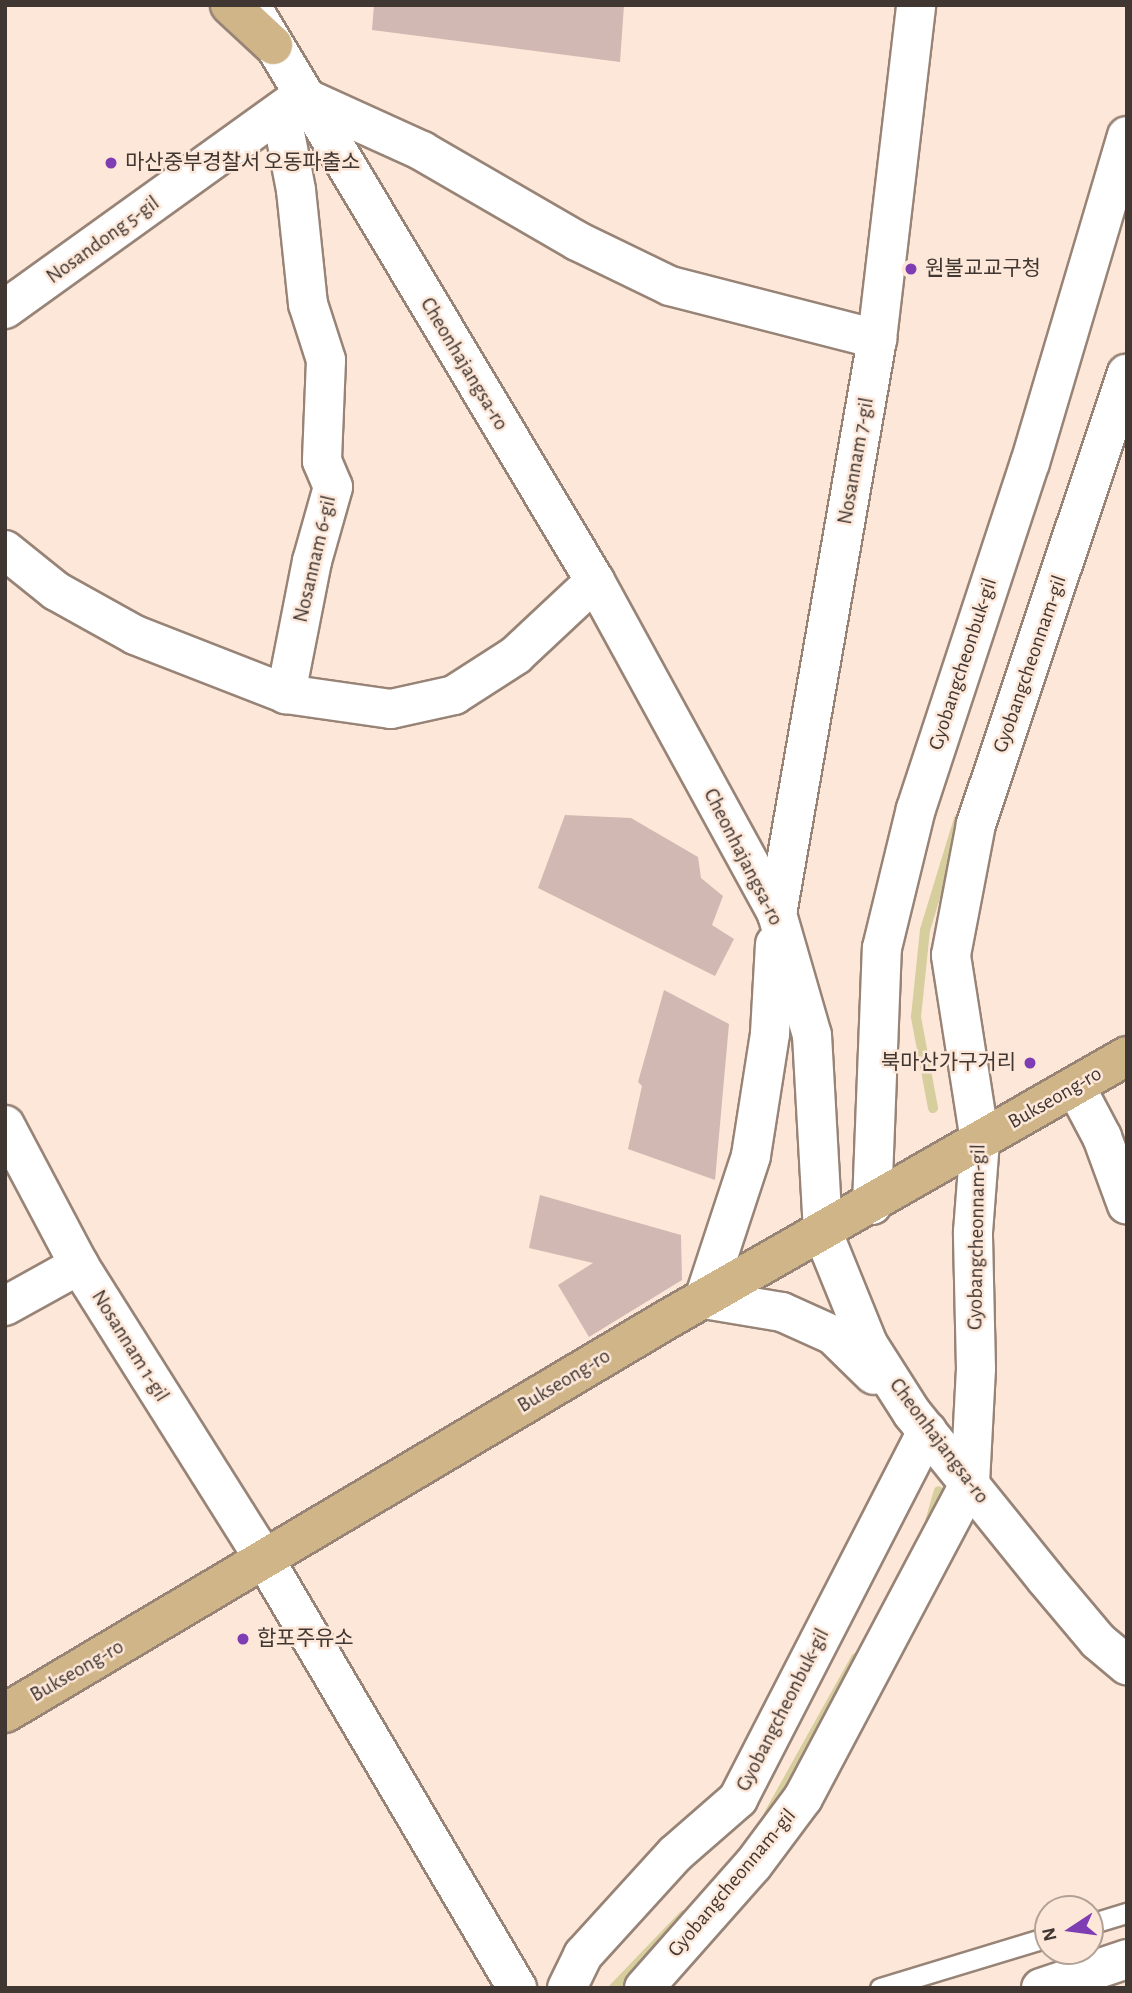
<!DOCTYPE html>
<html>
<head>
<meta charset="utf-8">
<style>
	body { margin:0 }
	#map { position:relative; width:1132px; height:1993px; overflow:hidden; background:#fde7d8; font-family:"Alegreya Sans","Noto Sans KR",sans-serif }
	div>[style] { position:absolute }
	.stream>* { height:10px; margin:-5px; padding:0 5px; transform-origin:5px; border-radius:5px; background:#d6ce9d }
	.building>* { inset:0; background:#d2b8b2 }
	.roads { filter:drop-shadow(2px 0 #988477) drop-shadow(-2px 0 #988477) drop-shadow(0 2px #988477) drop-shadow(0 -2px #988477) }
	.service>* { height:19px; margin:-9.5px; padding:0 9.5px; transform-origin:9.5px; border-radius:9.5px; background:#fff }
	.minor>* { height:38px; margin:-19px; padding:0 19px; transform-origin:19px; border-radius:19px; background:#fff }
	.tertiary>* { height:38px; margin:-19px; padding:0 19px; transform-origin:19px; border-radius:19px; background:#fff }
	.secondary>* { height:38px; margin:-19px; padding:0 19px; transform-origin:19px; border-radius:19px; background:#fff }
	.primary>* { height:38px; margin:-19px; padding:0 19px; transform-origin:19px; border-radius:19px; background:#cfb588 }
	.dots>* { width:19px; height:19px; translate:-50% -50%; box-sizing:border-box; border:4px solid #fde7d8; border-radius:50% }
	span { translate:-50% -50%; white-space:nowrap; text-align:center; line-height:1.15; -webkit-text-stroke:5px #fde7d8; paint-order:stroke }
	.poi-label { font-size:21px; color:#403732 }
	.left { translate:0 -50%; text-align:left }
	.right { translate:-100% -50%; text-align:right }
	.street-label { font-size:21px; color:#403732 }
	.frame { position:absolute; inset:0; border:7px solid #403732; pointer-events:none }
	.north { position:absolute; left:1034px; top:1895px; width:70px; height:70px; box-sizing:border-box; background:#fde7d8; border:2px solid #b1a196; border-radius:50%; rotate:257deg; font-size:19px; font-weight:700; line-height:28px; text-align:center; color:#403732 }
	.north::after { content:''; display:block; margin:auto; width:24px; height:32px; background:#7e3db2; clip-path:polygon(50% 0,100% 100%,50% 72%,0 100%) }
</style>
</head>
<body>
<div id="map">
	<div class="stream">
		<div style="left:933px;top:1108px;width:93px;rotate:-100.6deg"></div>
		<div style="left:916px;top:1017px;width:87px;rotate:-84.1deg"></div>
		<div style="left:925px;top:930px;width:116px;rotate:-73deg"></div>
		<div style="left:930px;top:1522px;width:32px;rotate:-74deg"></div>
		<div style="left:768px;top:1816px;width:181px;rotate:-60.9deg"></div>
		<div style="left:614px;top:1988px;width:101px;rotate:-46.2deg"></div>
	</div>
	<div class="building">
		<div style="clip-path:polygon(374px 5px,624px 5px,620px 62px,372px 30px)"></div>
		<div style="clip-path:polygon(565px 815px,631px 818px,698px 857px,701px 878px,723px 896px,712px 925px,734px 939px,715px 976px,538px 888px)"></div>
		<div style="clip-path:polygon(664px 990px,729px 1024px,715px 1180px,628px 1149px,642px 1086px,638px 1082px)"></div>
		<div style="clip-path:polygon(540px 1195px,681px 1235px,682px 1280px,589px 1337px,558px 1285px,593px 1263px,529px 1248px)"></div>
	</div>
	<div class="roads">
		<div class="service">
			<div style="left:1090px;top:1924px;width:39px;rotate:-17deg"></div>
			<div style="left:880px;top:1988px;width:176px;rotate:-16.9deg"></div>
		</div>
		<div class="minor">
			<div style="left:281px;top:112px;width:79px;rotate:79.1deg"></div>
			<div style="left:296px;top:190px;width:115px;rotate:84deg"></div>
			<div style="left:308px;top:304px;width:59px;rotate:72.2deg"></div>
			<div style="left:326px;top:360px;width:101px;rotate:92.3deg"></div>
			<div style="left:322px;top:461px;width:28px;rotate:67deg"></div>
			<div style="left:333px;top:487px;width:77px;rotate:105.8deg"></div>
			<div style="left:312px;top:561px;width:136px;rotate:101.1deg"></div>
			<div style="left:5px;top:309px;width:365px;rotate:-35.7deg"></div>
			<div style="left:301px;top:96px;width:133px;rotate:24.4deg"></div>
			<div style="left:422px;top:151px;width:179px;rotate:30.1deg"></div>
			<div style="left:577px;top:241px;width:103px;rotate:25.8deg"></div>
			<div style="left:670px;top:286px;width:214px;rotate:14.4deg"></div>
			<div style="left:5px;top:550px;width:65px;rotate:38.8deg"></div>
			<div style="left:56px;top:591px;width:90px;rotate:29.1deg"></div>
			<div style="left:135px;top:635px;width:162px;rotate:21.3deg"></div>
			<div style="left:286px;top:694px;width:106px;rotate:8.1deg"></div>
			<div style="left:391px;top:709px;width:65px;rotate:-12.5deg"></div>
			<div style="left:454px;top:695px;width:74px;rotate:-32.8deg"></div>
			<div style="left:516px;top:655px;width:108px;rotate:-43.1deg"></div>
			<div style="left:1075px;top:1086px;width:58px;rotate:62.1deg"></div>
			<div style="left:1102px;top:1137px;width:72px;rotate:69.8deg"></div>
			<div style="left:5px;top:1125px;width:158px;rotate:62.1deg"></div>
			<div style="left:79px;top:1265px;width:349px;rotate:57.8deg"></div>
			<div style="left:265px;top:1560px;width:497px;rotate:59.5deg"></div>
			<div style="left:980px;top:1141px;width:188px;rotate:-98.9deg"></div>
			<div style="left:951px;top:955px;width:133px;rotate:-79.2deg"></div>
			<div style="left:976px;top:824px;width:475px;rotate:-71.5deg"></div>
			<div style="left:872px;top:1205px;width:257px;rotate:-87.8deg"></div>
			<div style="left:882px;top:948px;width:143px;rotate:-76.3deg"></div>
			<div style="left:916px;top:809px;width:364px;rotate:-71.8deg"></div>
			<div style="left:1030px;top:463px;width:341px;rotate:-73.5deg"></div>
			<div style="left:5px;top:1306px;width:85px;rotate:-29deg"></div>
			<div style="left:567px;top:1988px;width:37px;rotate:-64deg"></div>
			<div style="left:583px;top:1955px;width:137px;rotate:-47.7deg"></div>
			<div style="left:675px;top:1854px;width:84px;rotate:-41.1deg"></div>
			<div style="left:738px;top:1799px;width:414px;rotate:-62.8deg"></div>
			<div style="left:644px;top:1988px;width:164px;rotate:-48.5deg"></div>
			<div style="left:753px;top:1865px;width:84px;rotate:-53.3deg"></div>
			<div style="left:803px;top:1798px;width:357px;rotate:-62.1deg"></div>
			<div style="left:1041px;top:1988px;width:91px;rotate:-18.6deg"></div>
		</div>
		<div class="tertiary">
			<div style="left:777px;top:914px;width:584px;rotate:-80.13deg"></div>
			<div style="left:877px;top:339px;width:336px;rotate:-83.3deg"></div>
		</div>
		<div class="secondary">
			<div style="left:257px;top:16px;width:658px;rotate:59.11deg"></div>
			<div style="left:595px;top:581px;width:379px;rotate:61.3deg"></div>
			<div style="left:777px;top:914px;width:126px;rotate:73.9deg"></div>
			<div style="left:812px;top:1035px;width:198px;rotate:86.8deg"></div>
			<div style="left:823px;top:1233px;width:120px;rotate:67.9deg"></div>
			<div style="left:868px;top:1344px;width:82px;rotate:57.5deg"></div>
			<div style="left:912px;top:1413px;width:212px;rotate:51.1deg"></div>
			<div style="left:1045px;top:1578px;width:82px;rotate:49.9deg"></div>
			<div style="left:1098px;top:1641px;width:38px;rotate:40deg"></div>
			<div style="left:775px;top:944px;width:90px;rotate:93.2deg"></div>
			<div style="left:770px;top:1034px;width:123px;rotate:98.9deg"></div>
			<div style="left:751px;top:1156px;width:151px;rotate:108.2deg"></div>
			<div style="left:704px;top:1299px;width:79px;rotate:9.5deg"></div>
			<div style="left:782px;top:1312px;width:56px;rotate:24.3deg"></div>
			<div style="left:833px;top:1335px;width:57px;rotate:44.3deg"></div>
			<div style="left:970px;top:1483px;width:114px;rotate:-87deg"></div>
			<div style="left:976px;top:1369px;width:137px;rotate:-91.3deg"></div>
			<div style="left:973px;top:1232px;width:91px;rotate:-85.6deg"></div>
		</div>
		<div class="primary">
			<div style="left:230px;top:5px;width:59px;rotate:42.9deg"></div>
			<div style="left:5px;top:1713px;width:769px;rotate:-30.73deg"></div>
			<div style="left:666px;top:1320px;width:531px;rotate:-29.8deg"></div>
		</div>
	</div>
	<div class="dots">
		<div style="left:111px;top:163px;background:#7e3db2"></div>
		<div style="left:911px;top:269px;background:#7e3db2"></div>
		<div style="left:1030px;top:1063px;background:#7e3db2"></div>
		<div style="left:243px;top:1639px;background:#7e3db2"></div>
	</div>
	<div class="poi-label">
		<span class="left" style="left:125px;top:163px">마산중부경찰서 오동파출소</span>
		<span class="left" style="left:925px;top:269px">원불교교구청</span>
		<span class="right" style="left:1016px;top:1063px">북마산가구거리</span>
		<span class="left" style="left:257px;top:1639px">합포주유소</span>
	</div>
	<div class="street-label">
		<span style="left:103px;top:240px;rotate:-36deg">Nosandong 5-gil</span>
		<span style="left:464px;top:364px;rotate:59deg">Cheonhajangsa-ro</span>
		<span style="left:856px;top:461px;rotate:-80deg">Nosannam 7-gil</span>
		<span style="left:315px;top:559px;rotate:-77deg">Nosannam 6-gil</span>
		<span style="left:963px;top:664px;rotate:-72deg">Gyobangcheonbuk-gil</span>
		<span style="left:1030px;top:664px;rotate:-71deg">Gyobangcheonnam-gil</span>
		<span style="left:743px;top:857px;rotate:63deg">Cheonhajangsa-ro</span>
		<span style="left:1055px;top:1098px;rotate:-30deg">Bukseong-ro</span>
		<span style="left:977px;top:1237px;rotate:-89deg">Gyobangcheonnam-gil</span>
		<span style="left:130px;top:1346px;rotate:58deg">Nosannam 1-gil</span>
		<span style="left:564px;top:1381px;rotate:-31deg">Bukseong-ro</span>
		<span style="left:939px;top:1441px;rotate:53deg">Cheonhajangsa-ro</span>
		<span style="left:77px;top:1671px;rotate:-30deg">Bukseong-ro</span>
		<span style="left:783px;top:1710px;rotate:-63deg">Gyobangcheonbuk-gil</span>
		<span style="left:732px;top:1883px;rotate:-50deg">Gyobangcheonnam-gil</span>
	</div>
	<div class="frame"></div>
	<div class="north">N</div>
</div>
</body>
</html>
